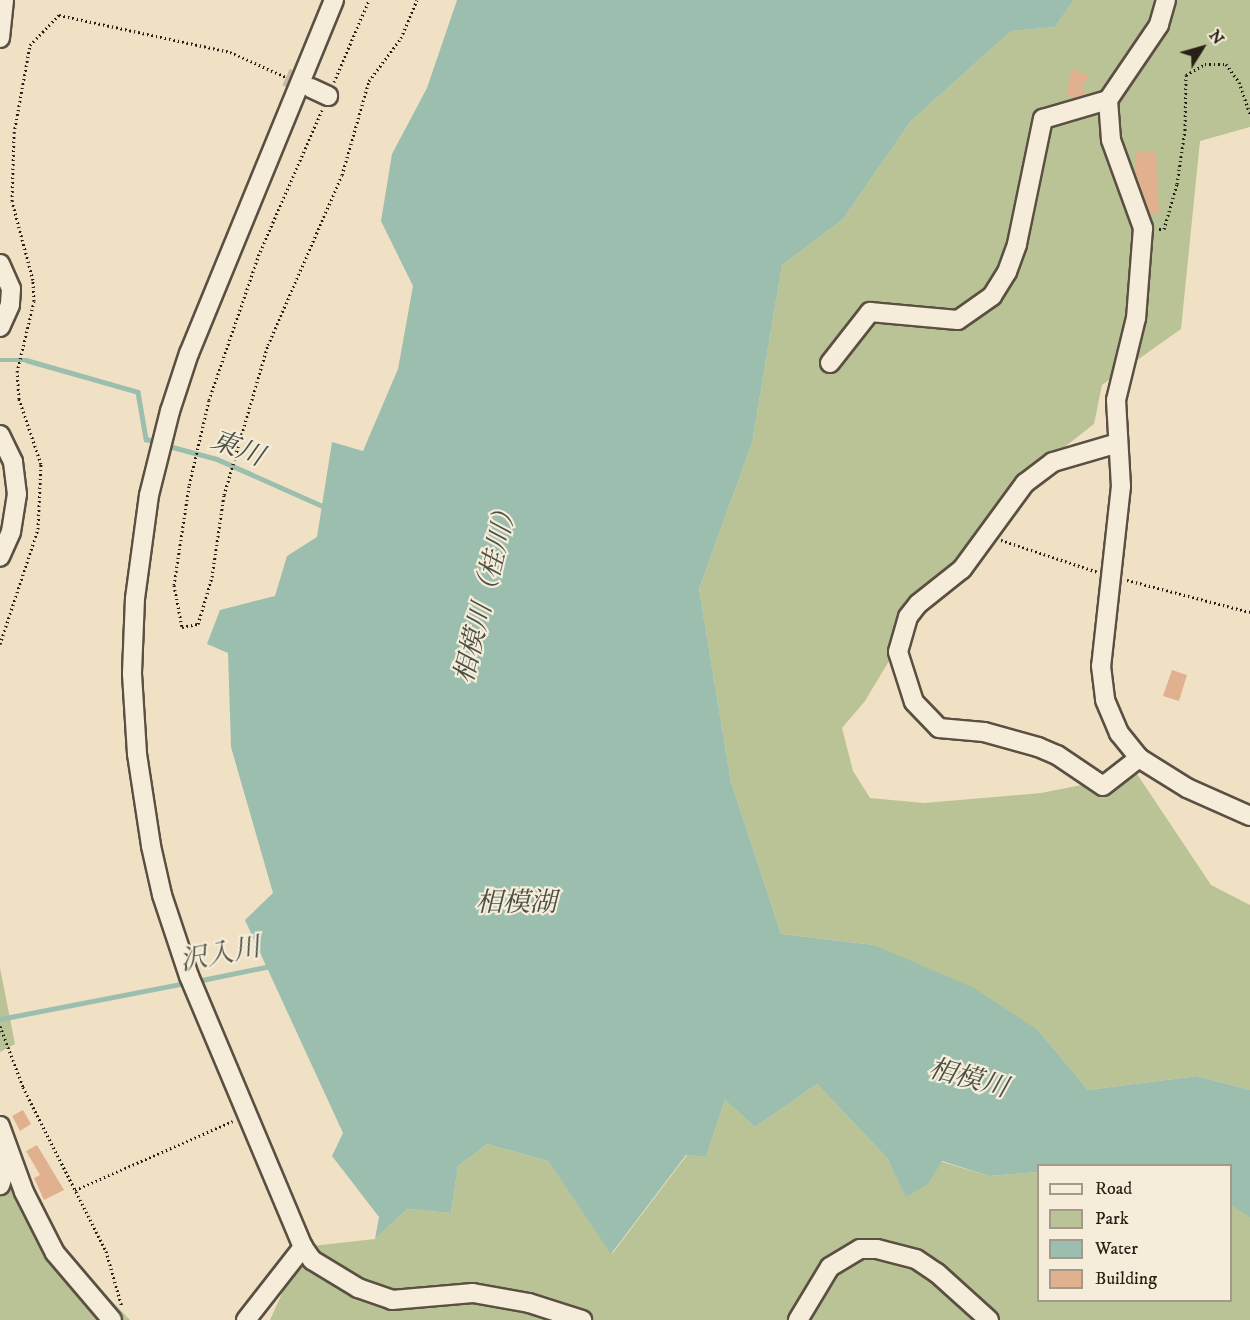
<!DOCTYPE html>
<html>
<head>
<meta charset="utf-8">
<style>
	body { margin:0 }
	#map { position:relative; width:1250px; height:1320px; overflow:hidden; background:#f0e1c5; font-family:"IM FELL DW Pica","Noto Serif JP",serif }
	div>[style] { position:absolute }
	.green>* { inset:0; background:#bac395 }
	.water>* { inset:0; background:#9bbeae }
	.stream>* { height:4.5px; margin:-2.25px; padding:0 2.25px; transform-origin:2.25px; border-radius:2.25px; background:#9bbeae }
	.building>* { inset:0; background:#e1b08f }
	.minor-tunnel>* { height:18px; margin-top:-9px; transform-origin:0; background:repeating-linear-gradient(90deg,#c8baa2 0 18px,transparent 0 27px) }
	.path>* { height:3px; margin-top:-1.5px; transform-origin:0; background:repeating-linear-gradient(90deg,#281f16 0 1.5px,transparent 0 4.5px) }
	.roads { filter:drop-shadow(2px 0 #5a5042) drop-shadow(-2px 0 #5a5042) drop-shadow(0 2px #5a5042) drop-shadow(0 -2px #5a5042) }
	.minor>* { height:18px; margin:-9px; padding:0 9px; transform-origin:9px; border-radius:9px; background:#f5ecd9 }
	span { translate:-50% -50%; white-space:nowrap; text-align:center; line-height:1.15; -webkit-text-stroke:4.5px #f5ecd9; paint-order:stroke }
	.water-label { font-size:27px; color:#4a4f44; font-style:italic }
	.legend { position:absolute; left:1037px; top:1164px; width:195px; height:138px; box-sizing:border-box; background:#f5ecd9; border:2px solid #a39a8b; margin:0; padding:8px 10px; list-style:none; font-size:18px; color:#281f16 }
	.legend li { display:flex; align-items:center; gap:12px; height:30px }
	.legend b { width:30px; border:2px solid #a39a8b }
	.north { position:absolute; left:1172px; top:18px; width:60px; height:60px; -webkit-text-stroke:4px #f5ecd9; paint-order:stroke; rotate:53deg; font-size:16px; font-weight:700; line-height:24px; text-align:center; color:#281f16 }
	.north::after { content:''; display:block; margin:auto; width:21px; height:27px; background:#281f16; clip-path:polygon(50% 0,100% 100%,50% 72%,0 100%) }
</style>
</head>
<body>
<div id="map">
	<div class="green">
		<div style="clip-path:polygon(1074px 0,1250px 0,1250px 127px,1200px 141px,1181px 329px,1102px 385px,1094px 424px,1021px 481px,901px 641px,865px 701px,842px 728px,853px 771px,870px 798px,924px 803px,1041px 793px,1137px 774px,1211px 885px,1250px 905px,1250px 1090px,1197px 1076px,1088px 1090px,1038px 1030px,874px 945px,781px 934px,731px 782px,699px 589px,752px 443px,782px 265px,843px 219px,911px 121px,1011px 31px,1055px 27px)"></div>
		<div style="clip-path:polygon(0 968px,15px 1044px,0 1052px)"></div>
		<div style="clip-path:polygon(817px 1084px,887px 1158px,906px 1196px,929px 1158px,989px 1176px,1038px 1172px,1038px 1300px,1230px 1300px,1231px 1205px,1250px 1216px,1250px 1320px,270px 1320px,303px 1247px,375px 1239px,407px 1209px,451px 1213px,458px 1166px,487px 1144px,548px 1161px,612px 1254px,687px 1155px,706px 1157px,725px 1100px,755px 1127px)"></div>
		<div style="clip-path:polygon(0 1134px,59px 1246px,130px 1320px,0 1320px)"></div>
	</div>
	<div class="water">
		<div style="clip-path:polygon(457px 0,1074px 0,1055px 27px,1011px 31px,911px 121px,843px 219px,782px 265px,752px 443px,699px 589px,731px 782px,781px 934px,874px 945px,974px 988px,1038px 1030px,1088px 1090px,1197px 1076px,1250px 1090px,1250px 1217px,1231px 1205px,1230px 1166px,1038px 1166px,1038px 1172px,989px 1176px,942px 1161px,928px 1184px,906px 1197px,887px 1158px,817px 1084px,755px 1127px,725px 1100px,706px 1157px,686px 1155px,611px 1254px,548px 1161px,487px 1144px,458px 1166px,451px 1213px,407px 1209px,375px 1239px,379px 1217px,332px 1156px,343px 1133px,245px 920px,273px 893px,231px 747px,228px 653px,207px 644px,220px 610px,275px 596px,287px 556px,317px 537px,332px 442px,363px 451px,398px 369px,413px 286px,381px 221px,392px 154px,427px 88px)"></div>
	</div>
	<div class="stream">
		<div style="left:0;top:360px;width:26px"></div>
		<div style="left:26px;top:360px;width:116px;rotate:15.9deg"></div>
		<div style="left:138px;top:392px;width:48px;rotate:80.3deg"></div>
		<div style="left:146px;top:439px;width:11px;rotate:15deg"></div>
		<div style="left:165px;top:445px;width:54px;rotate:15.1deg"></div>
		<div style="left:217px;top:459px;width:120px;rotate:24deg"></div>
		<div style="left:197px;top:981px;width:76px;rotate:-11.5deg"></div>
		<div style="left:0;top:1019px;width:189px;rotate:-11deg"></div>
	</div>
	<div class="building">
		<div style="clip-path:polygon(1072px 69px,1089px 76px,1081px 89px,1087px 94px,1076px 98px,1066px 95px)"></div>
		<div style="clip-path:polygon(1135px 152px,1156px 152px,1159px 213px,1150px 213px,1136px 175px)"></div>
		<div style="clip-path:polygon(1172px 670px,1187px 675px,1179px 701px,1163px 696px)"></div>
		<div style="clip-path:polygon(23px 1110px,31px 1124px,20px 1131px,12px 1116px)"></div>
		<div style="clip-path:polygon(37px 1145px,64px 1190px,44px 1200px,34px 1178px,40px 1175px,26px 1151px)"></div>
	</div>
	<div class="minor-tunnel">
		<div style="left:286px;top:77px;width:27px;rotate:24deg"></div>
	</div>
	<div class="path">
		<div style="left:334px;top:82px;width:89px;rotate:-66.9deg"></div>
		<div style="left:322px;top:110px;width:157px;rotate:113.6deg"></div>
		<div style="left:259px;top:254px;width:154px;rotate:108.9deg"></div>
		<div style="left:209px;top:400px;width:88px;rotate:103.1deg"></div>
		<div style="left:189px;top:486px;width:100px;rotate:98.6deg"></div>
		<div style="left:174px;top:585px;width:43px;rotate:79.2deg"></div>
		<div style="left:182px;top:627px;width:16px;rotate:-11deg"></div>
		<div style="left:198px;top:624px;width:49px;rotate:-73.4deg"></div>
		<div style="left:212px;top:577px;width:83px;rotate:-81.7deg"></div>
		<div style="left:224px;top:495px;width:156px;rotate:-73.7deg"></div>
		<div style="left:268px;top:345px;width:185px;rotate:-66.5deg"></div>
		<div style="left:342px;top:175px;width:98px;rotate:-74deg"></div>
		<div style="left:369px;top:81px;width:54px;rotate:-53.3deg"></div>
		<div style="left:401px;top:38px;width:41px;rotate:-67.2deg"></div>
		<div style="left:1159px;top:229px;width:5px"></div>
		<div style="left:1164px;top:229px;width:47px;rotate:-73.9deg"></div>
		<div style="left:1177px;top:184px;width:55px;rotate:-81.6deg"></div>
		<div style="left:1185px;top:130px;width:55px;rotate:-89deg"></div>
		<div style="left:1186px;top:75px;width:22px;rotate:-30deg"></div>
		<div style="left:1205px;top:64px;width:21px"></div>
		<div style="left:1226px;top:64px;width:22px;rotate:54deg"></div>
		<div style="left:1239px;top:82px;width:34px;rotate:71deg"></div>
		<div style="left:1001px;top:540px;width:102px;rotate:18.3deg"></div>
		<div style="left:1127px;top:580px;width:127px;rotate:14.6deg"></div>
		<div style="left:0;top:644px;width:121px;rotate:-71.7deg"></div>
		<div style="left:38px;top:529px;width:65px;rotate:-87.4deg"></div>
		<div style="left:41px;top:464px;width:69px;rotate:-108.7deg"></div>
		<div style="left:19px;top:399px;width:27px;rotate:-94deg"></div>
		<div style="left:17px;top:372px;width:73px;rotate:-76.5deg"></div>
		<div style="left:34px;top:301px;width:21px;rotate:-93deg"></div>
		<div style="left:33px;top:280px;width:82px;rotate:-104.9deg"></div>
		<div style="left:12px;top:201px;width:68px;rotate:-88.3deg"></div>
		<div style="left:14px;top:133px;width:89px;rotate:-79.7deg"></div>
		<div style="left:30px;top:45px;width:42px;rotate:-46deg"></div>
		<div style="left:59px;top:15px;width:175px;rotate:12.2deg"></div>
		<div style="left:230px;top:52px;width:61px;rotate:24.1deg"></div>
		<div style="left:0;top:1026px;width:65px;rotate:69.3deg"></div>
		<div style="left:23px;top:1087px;width:184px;rotate:63.2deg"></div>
		<div style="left:106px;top:1251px;width:58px;rotate:74.1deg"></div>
		<div style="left:75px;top:1190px;width:172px;rotate:-23.6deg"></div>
	</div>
	<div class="roads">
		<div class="minor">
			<div style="left:334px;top:0;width:382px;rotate:112.3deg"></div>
			<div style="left:189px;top:353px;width:61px;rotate:108.1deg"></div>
			<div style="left:170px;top:411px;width:87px;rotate:104deg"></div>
			<div style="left:149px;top:495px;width:104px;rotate:97.7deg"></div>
			<div style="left:135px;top:598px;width:76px;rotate:92.3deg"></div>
			<div style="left:132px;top:674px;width:80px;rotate:86.4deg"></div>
			<div style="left:137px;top:754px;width:93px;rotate:81.3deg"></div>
			<div style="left:151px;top:846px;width:50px;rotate:77.3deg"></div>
			<div style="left:162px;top:895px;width:85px;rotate:71.6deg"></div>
			<div style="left:189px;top:976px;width:294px;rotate:67.2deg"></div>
			<div style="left:303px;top:1247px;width:16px;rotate:55deg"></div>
			<div style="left:312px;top:1260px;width:54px;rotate:31.3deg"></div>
			<div style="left:358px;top:1288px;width:36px;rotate:19deg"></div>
			<div style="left:392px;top:1300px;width:81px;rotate:-4.9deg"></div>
			<div style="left:473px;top:1293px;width:57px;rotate:10.1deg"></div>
			<div style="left:529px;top:1303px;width:56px;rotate:17.8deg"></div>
			<div style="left:1166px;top:0;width:26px;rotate:106deg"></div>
			<div style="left:1159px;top:25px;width:91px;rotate:124.2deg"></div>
			<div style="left:1108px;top:100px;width:40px;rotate:85.7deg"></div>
			<div style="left:1111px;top:140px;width:94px;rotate:70deg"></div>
			<div style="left:1143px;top:228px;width:90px;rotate:94.4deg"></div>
			<div style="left:1136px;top:318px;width:84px;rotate:103.7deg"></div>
			<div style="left:1116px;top:400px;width:86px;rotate:86.7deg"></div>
			<div style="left:1121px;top:486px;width:181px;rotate:96.3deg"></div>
			<div style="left:1101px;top:666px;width:34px;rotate:83deg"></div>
			<div style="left:1105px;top:700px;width:36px;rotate:67deg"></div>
			<div style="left:1119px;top:733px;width:32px;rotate:51deg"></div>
			<div style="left:1139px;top:758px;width:57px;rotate:32deg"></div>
			<div style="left:1187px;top:788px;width:69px;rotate:24deg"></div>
			<div style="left:0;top:38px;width:38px;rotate:-84deg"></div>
			<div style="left:311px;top:88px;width:19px;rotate:25deg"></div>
			<div style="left:0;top:264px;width:27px;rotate:66deg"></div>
			<div style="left:11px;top:289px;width:16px;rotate:94deg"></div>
			<div style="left:10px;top:305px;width:24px;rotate:114deg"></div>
			<div style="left:830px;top:363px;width:65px;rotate:-51.9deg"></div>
			<div style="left:870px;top:312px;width:88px;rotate:5.2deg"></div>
			<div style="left:958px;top:320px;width:42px;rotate:-35.2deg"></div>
			<div style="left:992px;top:296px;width:28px;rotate:-58deg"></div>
			<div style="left:1007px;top:272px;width:30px;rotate:-70deg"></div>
			<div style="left:1017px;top:244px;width:128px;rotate:-78.3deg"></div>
			<div style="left:1043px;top:119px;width:68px;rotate:-16.3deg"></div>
			<div style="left:0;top:435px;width:30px;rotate:64deg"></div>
			<div style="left:13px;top:462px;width:32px;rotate:83deg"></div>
			<div style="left:17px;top:494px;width:38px;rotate:99deg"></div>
			<div style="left:11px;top:532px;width:27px;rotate:114deg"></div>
			<div style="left:1118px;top:443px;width:68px;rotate:163.7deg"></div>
			<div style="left:1053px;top:462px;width:35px;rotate:143deg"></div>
			<div style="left:1025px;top:483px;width:107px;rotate:126.2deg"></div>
			<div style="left:962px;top:569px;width:56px;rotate:141.5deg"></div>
			<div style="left:918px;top:604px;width:16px;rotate:128deg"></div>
			<div style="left:908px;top:617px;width:36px;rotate:106deg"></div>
			<div style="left:898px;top:652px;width:52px;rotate:72.3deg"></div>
			<div style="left:914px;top:702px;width:36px;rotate:46deg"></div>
			<div style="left:939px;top:728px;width:45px;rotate:5.1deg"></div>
			<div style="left:984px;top:732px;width:56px;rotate:15.5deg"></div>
			<div style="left:1038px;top:747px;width:21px;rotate:23deg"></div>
			<div style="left:1057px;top:755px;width:55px;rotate:34deg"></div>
			<div style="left:1103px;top:786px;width:46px;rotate:-37.9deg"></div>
			<div style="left:0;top:1126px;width:70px;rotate:70deg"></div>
			<div style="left:24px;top:1192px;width:68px;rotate:63.1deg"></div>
			<div style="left:55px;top:1253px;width:88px;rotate:49.6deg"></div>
			<div style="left:0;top:1157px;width:14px;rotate:69deg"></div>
			<div style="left:5px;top:1170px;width:16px;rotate:108deg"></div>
			<div style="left:246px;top:1320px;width:93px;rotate:-52deg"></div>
			<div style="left:798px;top:1320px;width:62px;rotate:-58.9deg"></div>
			<div style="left:830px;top:1267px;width:35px;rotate:-31deg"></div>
			<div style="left:860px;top:1249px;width:17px"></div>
			<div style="left:877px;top:1249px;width:40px;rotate:14.4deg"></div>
			<div style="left:916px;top:1259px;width:25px;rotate:34deg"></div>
			<div style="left:937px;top:1273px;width:70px;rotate:42.1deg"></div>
		</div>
	</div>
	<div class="water-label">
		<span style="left:237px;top:449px;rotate:21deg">東川</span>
		<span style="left:487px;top:591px;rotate:-76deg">相模川（桂川）</span>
		<span style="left:516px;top:904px">相模湖</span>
		<span style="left:220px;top:955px;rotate:-11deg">沢入川</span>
		<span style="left:968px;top:1079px;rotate:15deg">相模川</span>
	</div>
	<ul class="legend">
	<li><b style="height:8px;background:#f5ecd9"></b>Road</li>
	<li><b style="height:16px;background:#bac395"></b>Park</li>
	<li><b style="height:16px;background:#9bbeae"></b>Water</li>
	<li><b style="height:16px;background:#e1b08f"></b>Building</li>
	</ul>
	<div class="north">N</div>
</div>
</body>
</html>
